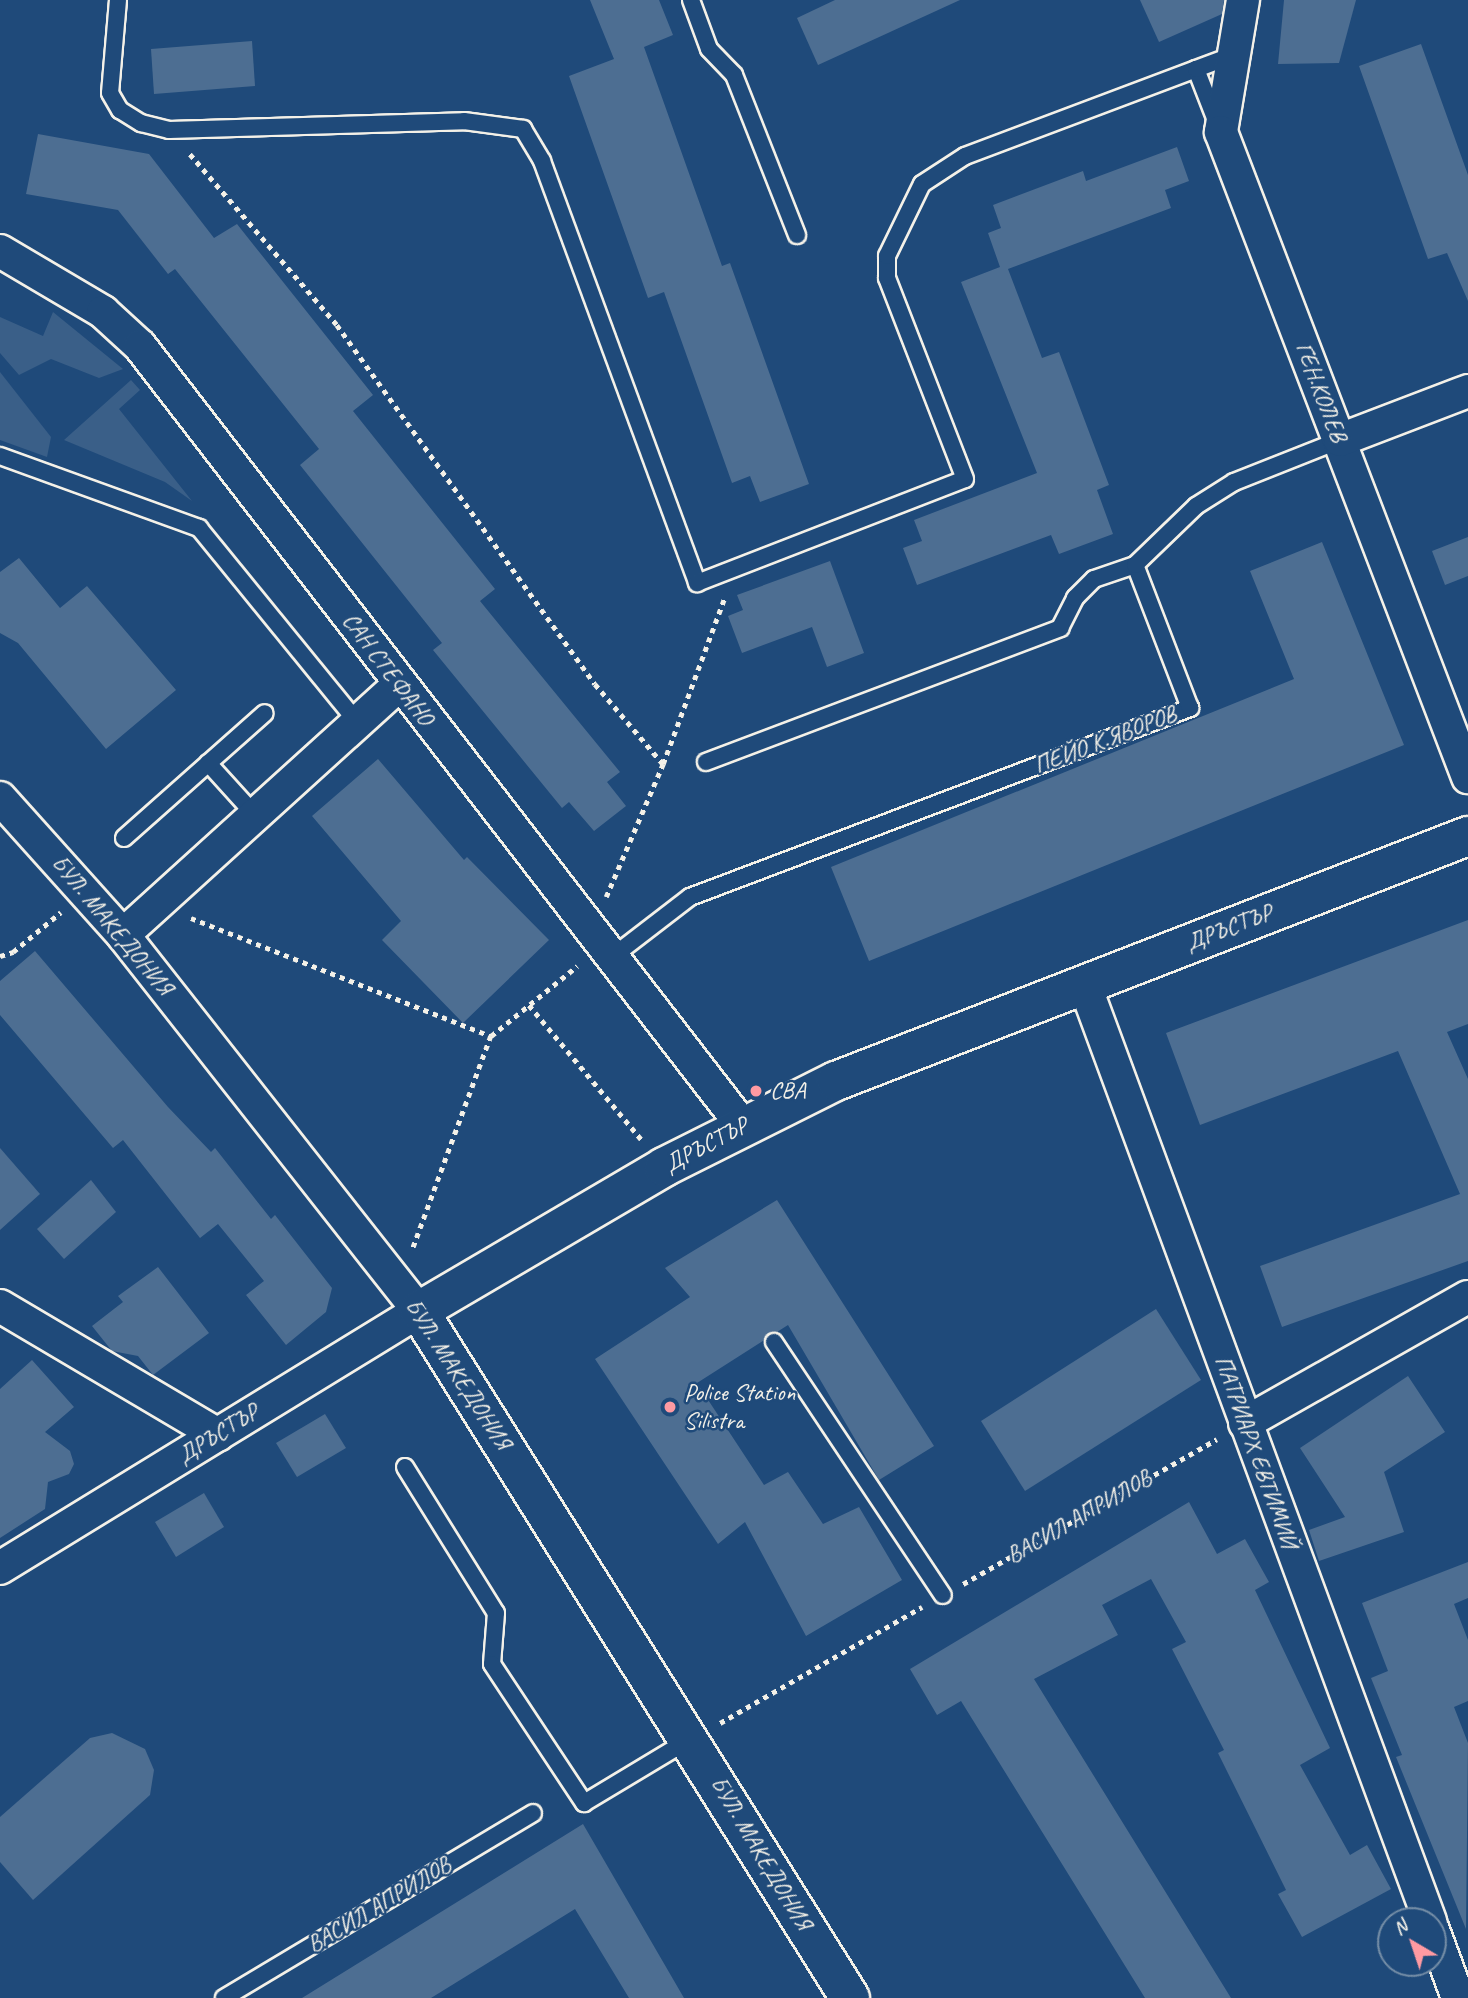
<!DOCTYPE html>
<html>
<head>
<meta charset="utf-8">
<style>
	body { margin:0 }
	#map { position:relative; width:1468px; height:1998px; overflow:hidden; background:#1f4a7a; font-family:Caveat,sans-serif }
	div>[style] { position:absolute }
	.green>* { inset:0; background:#3a5f88 }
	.building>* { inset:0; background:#4d6e92 }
	.path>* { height:4.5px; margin-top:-2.25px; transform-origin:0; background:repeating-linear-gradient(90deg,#f4f1e8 0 5px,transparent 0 10px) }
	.roads { filter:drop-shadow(2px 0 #f4f1e8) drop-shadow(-2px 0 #f4f1e8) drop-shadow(0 2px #f4f1e8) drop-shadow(0 -2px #f4f1e8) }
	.service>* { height:16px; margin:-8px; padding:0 8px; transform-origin:8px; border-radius:8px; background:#1f4a7a }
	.minor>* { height:32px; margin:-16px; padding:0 16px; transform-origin:16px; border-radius:16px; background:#1f4a7a }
	.tertiary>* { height:38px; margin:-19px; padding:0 19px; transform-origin:19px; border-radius:19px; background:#1f4a7a }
	.dots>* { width:19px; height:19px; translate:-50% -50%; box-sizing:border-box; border:4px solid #1f4a7a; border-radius:50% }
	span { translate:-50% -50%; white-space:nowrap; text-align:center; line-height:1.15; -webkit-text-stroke:5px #1f4a7a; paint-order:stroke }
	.street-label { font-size:24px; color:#f4f1e8 }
	.poi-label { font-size:24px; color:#f4f1e8 }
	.left { translate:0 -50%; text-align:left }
	.north { position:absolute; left:1377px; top:1907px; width:70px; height:70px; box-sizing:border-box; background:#1f4a7a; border:2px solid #748da6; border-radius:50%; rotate:321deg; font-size:19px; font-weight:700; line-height:28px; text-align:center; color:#f4f1e8 }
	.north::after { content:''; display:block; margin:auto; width:24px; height:32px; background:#ff9aa2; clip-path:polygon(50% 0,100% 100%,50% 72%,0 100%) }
</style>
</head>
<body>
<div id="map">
	<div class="green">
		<div style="clip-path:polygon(53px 312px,123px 369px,99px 378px,51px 359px,19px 375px,0 353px,0 317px,43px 336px)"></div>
		<div style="clip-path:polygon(0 372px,51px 437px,47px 457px,0 440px)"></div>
		<div style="clip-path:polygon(131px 380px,140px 390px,119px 409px,192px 501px,165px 482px,64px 440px)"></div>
	</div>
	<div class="building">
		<div style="clip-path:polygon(590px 0,659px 0,673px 35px,644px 47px,722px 266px,730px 263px,809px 484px,760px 502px,750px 476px,732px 483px,664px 292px,648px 298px,569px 76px,614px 59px)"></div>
		<div style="clip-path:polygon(835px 0,960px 0,818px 65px,797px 18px)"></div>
		<div style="clip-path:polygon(1140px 0,1224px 0,1222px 14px,1159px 42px)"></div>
		<div style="clip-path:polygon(1284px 0,1356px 0,1339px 63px,1278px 64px)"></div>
		<div style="clip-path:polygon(252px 41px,255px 86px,154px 94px,151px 49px)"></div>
		<div style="clip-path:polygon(1421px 44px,1468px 175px,1468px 301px,1447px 253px,1428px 259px,1359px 66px)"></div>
		<div style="clip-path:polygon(38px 134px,149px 154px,214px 238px,237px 224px,373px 395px,353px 411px,495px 589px,480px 601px,620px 772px,607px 782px,626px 806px,594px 831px,569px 802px,562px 808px,433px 650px,442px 643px,300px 465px,319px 449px,175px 269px,168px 274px,118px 210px,26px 194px)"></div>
		<div style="clip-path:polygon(1177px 147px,1189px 181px,1165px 190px,1171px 208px,1008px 269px,1042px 358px,1059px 352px,1109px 485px,1097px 490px,1113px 534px,1059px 554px,1051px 535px,917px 585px,903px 548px,922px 541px,914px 520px,1037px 473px,961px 282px,1000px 267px,988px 233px,1001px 228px,993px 205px,1083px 171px,1086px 181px)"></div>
		<div style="clip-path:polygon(1468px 537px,1468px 576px,1445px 585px,1432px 551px)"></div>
		<div style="clip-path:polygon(1322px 542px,1404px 745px,869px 961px,831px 867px,1294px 679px,1250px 571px)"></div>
		<div style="clip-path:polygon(19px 558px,60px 608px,87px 586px,176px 690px,106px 749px,18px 643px,0 633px,0 572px)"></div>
		<div style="clip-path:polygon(830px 561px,864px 653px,827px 667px,812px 627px,742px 653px,728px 616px,743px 610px,737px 595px)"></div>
		<div style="clip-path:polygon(378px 759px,464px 860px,467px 857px,549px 940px,463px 1023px,382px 940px,401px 921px,312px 816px)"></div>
		<div style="clip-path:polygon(1468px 920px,1468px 1024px,1447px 1032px,1468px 1079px,1468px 1261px,1282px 1327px,1260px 1266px,1460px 1194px,1398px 1051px,1200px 1125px,1166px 1033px)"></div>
		<div style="clip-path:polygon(35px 951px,168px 1107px,211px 1152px,215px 1148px,271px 1219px,275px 1215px,332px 1288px,326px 1312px,286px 1345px,246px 1295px,264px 1281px,218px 1224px,200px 1238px,123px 1140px,113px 1148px,0 1015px,0 981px)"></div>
		<div style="clip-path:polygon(0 1148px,40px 1194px,0 1230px)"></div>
		<div style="clip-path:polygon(91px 1180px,116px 1212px,64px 1259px,37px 1229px)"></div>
		<div style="clip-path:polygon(777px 1200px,934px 1446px,879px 1480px,788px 1325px,697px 1383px,764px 1485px,788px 1472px,823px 1524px,859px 1507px,902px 1580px,806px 1636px,745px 1522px,718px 1544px,595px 1359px,690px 1297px,665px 1268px)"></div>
		<div style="clip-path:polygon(158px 1267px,209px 1333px,153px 1375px,138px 1356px,112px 1351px,92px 1326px,123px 1302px,118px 1296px)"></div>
		<div style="clip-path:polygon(1156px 1309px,1201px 1380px,1025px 1491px,981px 1421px)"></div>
		<div style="clip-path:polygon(32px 1360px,74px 1407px,45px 1432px,70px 1451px,74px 1464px,69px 1474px,48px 1482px,45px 1509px,0 1538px,0 1389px)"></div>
		<div style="clip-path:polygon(1408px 1376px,1445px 1432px,1384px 1472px,1404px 1532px,1319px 1561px,1309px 1530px,1345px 1517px,1300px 1448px)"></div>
		<div style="clip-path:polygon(325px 1414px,346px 1448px,297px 1477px,276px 1443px)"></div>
		<div style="clip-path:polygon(204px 1493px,224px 1527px,176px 1557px,155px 1522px)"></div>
		<div style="clip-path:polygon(1189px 1502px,1217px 1554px,1245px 1539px,1269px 1582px,1255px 1590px,1330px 1748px,1300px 1765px,1350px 1855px,1367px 1845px,1391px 1889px,1302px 1937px,1278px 1894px,1286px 1890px,1218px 1753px,1224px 1750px,1172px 1649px,1186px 1642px,1151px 1579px,1102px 1605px,1118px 1635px,1034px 1679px,1231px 1998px,1145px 1998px,961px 1701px,937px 1715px,910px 1669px)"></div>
		<div style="clip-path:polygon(1468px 1562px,1468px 1598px,1454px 1604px,1468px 1640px,1468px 1701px,1454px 1707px,1468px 1743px,1466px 1929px,1396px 1757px,1402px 1755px,1371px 1678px,1388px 1671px,1362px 1603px)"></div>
		<div style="clip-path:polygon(112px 1733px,145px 1749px,154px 1770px,150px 1795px,33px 1900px,0 1862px,0 1817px,90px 1738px)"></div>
		<div style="clip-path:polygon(583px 1824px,684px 1998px,629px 1998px,575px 1909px,431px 1998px,302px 1998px)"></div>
	</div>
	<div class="path">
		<div style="left:190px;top:154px;width:225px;rotate:49.3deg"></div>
		<div style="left:337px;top:325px;width:442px;rotate:54.3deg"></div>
		<div style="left:595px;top:684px;width:105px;rotate:49.6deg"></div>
		<div style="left:606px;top:897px;width:145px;rotate:-66.8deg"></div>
		<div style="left:663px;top:764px;width:176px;rotate:-69.7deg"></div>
		<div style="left:191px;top:918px;width:322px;rotate:21.5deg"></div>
		<div style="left:491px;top:1036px;width:229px;rotate:110.2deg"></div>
		<div style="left:0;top:956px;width:14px;rotate:-17deg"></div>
		<div style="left:13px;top:952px;width:62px;rotate:-39.8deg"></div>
		<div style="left:529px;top:1005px;width:175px;rotate:50.1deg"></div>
		<div style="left:491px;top:1036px;width:111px;rotate:-39.1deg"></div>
		<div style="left:963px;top:1584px;width:292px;rotate:-29.7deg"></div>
		<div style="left:720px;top:1723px;width:233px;rotate:-29.9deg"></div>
	</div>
	<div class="roads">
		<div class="service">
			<div style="left:118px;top:0;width:93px;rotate:94.9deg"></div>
			<div style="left:110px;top:93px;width:20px;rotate:60deg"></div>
			<div style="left:120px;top:110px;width:25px;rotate:32deg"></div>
			<div style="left:141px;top:123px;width:29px;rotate:14deg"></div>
			<div style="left:169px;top:130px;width:295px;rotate:-1.7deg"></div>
			<div style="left:464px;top:121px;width:60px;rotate:7.7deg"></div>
			<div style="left:523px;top:129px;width:37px;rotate:59deg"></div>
			<div style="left:542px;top:161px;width:450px;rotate:69.8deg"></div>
			<div style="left:697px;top:583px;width:287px;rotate:-21.2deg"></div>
			<div style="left:965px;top:479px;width:216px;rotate:-111.2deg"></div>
			<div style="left:887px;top:278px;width:22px;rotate:-90deg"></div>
			<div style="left:887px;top:256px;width:80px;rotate:-64.1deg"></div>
			<div style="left:922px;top:184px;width:51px;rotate:-33.1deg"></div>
			<div style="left:965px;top:156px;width:247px;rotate:-20.6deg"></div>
			<div style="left:691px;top:0;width:52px;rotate:69.8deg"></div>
			<div style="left:709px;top:49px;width:36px;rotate:46deg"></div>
			<div style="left:734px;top:75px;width:172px;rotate:68.5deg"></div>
			<div style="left:1217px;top:123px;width:58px;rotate:-111.3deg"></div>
			<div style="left:1196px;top:69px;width:43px;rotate:-20.6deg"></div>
			<div style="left:0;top:456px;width:212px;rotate:19.9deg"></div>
			<div style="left:199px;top:528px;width:250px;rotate:50.8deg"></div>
			<div style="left:706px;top:762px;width:379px;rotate:-20.7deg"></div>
			<div style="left:1060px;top:628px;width:34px;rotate:-63deg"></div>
			<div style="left:1075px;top:598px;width:27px;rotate:-45deg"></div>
			<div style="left:1094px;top:579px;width:43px;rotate:-18.9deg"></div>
			<div style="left:208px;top:763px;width:70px;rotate:47.9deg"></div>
			<div style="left:124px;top:838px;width:188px;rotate:-41.6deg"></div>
			<div style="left:612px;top:957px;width:98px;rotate:-37.6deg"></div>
			<div style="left:690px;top:897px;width:535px;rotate:-20.71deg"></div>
			<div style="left:1190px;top:708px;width:153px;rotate:-111deg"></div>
			<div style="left:1135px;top:565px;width:85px;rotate:-44deg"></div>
			<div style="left:1196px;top:506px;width:45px;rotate:-32.3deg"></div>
			<div style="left:1234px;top:482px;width:114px;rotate:-21.6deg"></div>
			<div style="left:774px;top:1342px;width:304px;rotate:56.3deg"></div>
			<div style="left:405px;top:1467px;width:172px;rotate:58.1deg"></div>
			<div style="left:496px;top:1613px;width:51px;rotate:94.5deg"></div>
			<div style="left:492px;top:1664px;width:167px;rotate:56.5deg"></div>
			<div style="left:584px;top:1803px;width:122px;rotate:-31deg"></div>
			<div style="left:224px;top:1998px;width:360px;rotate:-30.9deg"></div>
		</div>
		<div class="minor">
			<div style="left:1243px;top:0;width:134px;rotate:99.5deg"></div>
			<div style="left:1221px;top:132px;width:691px;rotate:69.05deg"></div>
			<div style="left:0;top:251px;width:120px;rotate:30.6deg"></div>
			<div style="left:103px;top:312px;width:50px;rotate:42.6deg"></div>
			<div style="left:140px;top:346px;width:985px;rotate:52.3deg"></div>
			<div style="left:1340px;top:440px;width:137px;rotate:-20.9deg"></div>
			<div style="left:0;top:798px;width:184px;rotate:48.1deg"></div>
			<div style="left:123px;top:935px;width:479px;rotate:51.8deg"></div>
			<div style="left:419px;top:1311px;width:492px;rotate:148.5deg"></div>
			<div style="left:123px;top:935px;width:372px;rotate:-42.2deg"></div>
			<div style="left:1084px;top:983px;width:1000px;rotate:69.75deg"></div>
			<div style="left:0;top:1306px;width:253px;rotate:30.6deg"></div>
			<div style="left:1245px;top:1423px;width:256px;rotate:-29.5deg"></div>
			<div style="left:1433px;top:1930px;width:72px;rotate:69.8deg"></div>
		</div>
		<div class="tertiary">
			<div style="left:850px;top:1998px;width:811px;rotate:-122.1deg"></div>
			<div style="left:419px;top:1311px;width:284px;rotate:-30.4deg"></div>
			<div style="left:664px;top:1167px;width:192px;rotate:-26.6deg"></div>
			<div style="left:836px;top:1081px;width:678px;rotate:-21.19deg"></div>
		</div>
	</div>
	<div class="dots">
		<div style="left:756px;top:1091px;background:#ff9aa2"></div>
		<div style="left:670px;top:1407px;background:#ff9aa2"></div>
	</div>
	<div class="street-label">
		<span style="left:1321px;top:392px;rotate:69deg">ГЕН.КОЛЕВ</span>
		<span style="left:388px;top:669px;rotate:53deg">САН СТЕФАНО</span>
		<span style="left:1105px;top:740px;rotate:-21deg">ПЕЙО К.ЯВОРОВ</span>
		<span style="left:112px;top:925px;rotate:50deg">БУЛ. МАКЕДОНИЯ</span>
		<span style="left:1229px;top:928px;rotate:-21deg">ДРЪСТЪР</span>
		<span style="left:706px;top:1145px;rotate:-28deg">ДРЪСТЪР</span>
		<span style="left:458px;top:1374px;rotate:57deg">БУЛ. МАКЕДОНИЯ</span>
		<span style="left:218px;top:1434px;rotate:-32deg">ДРЪСТЪР</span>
		<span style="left:1256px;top:1452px;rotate:70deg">ПАТРИАРХ ЕВТИМИЙ</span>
		<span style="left:1079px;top:1517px;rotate:-30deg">ВАСИЛ АПРИЛОВ</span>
		<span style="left:761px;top:1853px;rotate:59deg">БУЛ. МАКЕДОНИЯ</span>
		<span style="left:379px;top:1905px;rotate:-31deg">ВАСИЛ АПРИЛОВ</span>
	</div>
	<div class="poi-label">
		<span class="left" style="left:770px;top:1091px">CBA</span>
		<span class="left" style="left:684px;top:1407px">Police Station<br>Silistra</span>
	</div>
	<div class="north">N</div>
</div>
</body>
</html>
